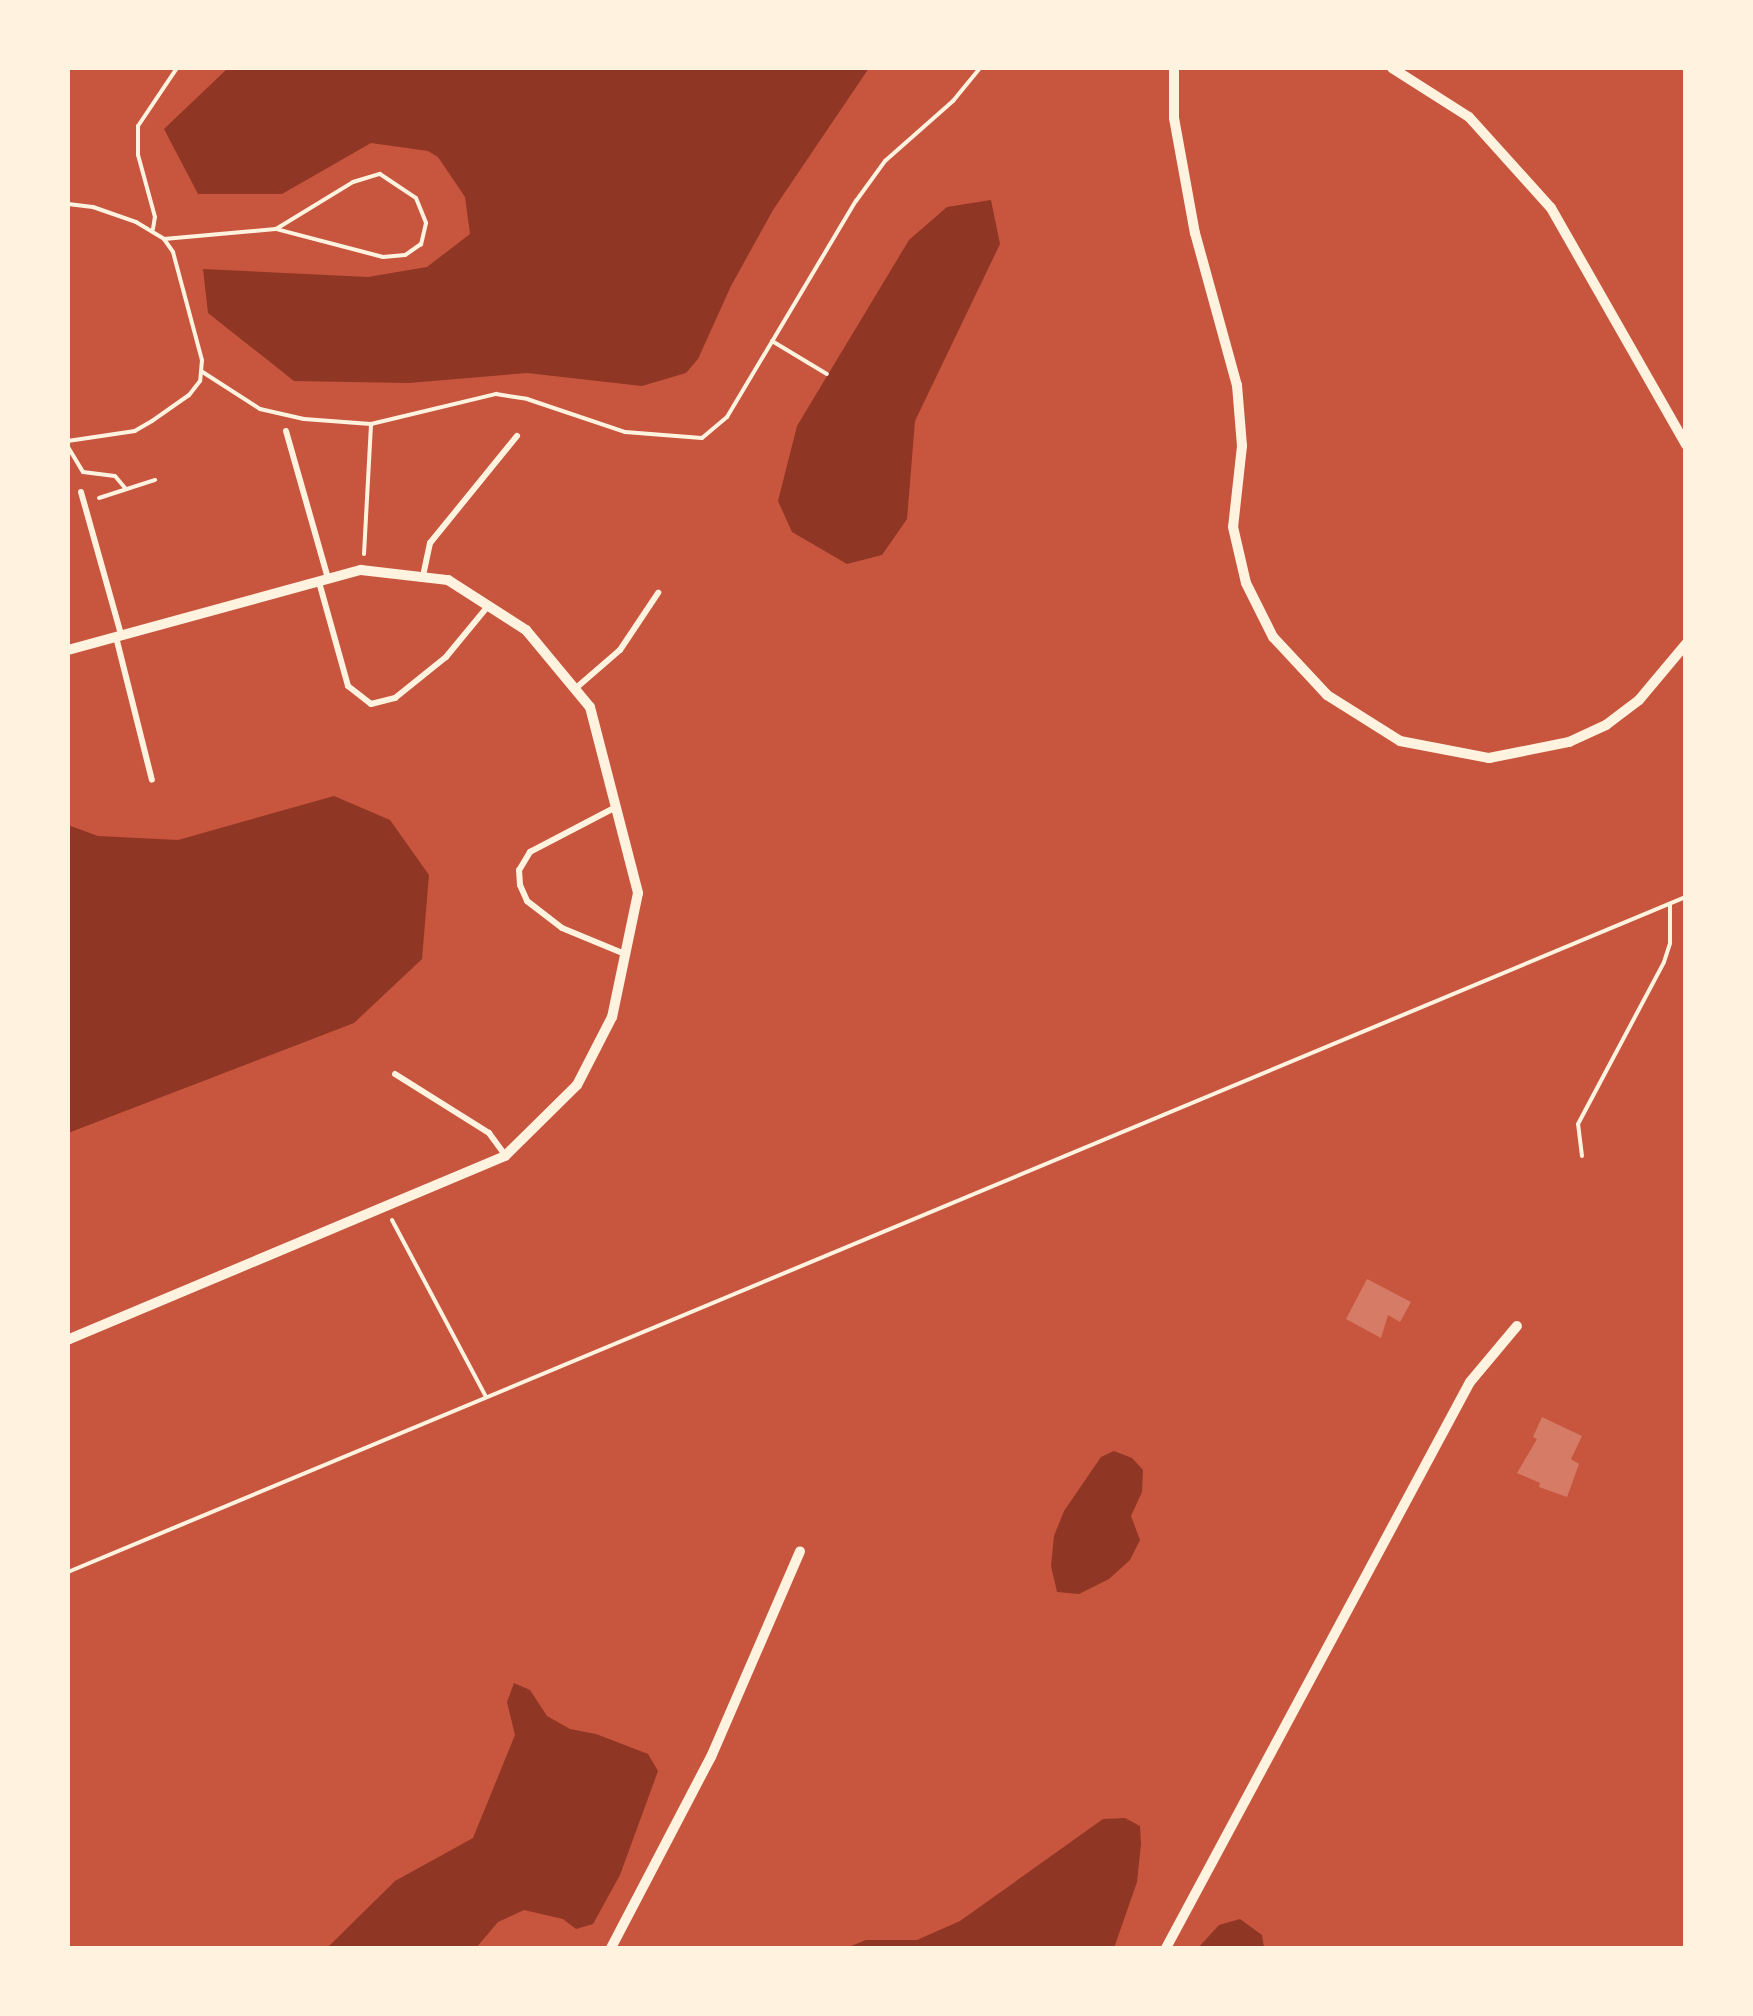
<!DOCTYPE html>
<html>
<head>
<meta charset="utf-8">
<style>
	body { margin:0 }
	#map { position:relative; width:1753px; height:2016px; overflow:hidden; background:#c8553d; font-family:Roboto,sans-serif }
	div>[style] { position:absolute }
	.water>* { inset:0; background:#8f3625 }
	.building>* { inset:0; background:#d67c66 }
	.path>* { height:4px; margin:-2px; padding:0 2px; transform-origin:2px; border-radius:2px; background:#fff3e0 }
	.service>* { height:6px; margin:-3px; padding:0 3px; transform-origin:3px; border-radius:3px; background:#fff3e0 }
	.minor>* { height:10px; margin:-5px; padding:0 5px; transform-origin:5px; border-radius:5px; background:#fff3e0 }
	span { translate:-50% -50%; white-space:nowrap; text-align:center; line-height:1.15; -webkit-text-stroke:8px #fff3e0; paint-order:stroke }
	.frame { position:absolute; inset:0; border:70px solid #fff3e0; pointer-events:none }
</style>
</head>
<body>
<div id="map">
	<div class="water">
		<div style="clip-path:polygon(228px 68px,869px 68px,773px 210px,731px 286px,698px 359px,686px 373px,642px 386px,527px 373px,409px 383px,294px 381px,208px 313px,203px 269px,368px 277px,427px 267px,470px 234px,465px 197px,438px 157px,428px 151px,371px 143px,282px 194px,198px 194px,164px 129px)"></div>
		<div style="clip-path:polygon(991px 200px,1000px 244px,915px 421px,907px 519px,882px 555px,847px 564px,792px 532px,778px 501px,797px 426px,909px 240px,947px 207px)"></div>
		<div style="clip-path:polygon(334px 796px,390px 820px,429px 875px,422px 959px,354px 1023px,68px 1133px,68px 825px,98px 836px,178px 840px)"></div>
		<div style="clip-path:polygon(1114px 1451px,1132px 1458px,1143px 1470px,1142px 1492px,1131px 1516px,1140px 1540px,1130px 1560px,1109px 1579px,1079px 1594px,1057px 1592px,1051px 1566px,1054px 1536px,1064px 1511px,1101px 1457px)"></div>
		<div style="clip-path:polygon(514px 1683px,530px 1690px,547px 1716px,570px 1729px,596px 1734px,648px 1754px,658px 1771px,620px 1875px,593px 1924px,576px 1929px,563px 1919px,524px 1910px,498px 1922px,476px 1948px,327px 1948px,395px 1881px,473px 1838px,515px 1735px,507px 1702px)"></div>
		<div style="clip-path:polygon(1125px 1818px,1140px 1826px,1141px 1844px,1137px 1882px,1114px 1948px,846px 1948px,866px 1940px,917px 1940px,960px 1921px,1103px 1819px)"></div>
		<div style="clip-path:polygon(1240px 1919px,1262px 1935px,1264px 1948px,1198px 1948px,1219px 1925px)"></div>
	</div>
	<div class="building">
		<div style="clip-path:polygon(1367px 1279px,1411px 1302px,1400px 1322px,1388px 1315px,1381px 1338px,1346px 1319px)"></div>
		<div style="clip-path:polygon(1542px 1417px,1582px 1436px,1571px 1459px,1579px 1464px,1567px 1497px,1539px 1487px,1540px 1483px,1517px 1473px,1537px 1439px,1533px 1437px)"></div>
	</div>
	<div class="path">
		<div style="left:68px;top:204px;width:25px;rotate:7deg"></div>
		<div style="left:93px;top:207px;width:46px;rotate:19.2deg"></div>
		<div style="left:136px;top:222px;width:33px;rotate:31deg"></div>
		<div style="left:164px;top:239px;width:16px;rotate:55deg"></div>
		<div style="left:173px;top:252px;width:112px;rotate:75deg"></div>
		<div style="left:202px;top:360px;width:21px;rotate:95deg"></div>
		<div style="left:200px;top:381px;width:18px;rotate:128deg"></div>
		<div style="left:189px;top:395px;width:45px;rotate:144.9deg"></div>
		<div style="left:152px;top:421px;width:20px;rotate:150deg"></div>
		<div style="left:135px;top:431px;width:68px;rotate:171.5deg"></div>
		<div style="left:153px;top:229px;width:12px;rotate:-81deg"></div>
		<div style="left:155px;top:217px;width:64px;rotate:-105.3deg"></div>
		<div style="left:138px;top:155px;width:29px;rotate:-90deg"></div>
		<div style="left:138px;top:126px;width:70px;rotate:-56.1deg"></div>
		<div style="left:164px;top:239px;width:112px;rotate:-5.1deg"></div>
		<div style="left:276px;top:229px;width:90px;rotate:-31.4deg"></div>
		<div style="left:353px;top:182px;width:28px;rotate:-17deg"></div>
		<div style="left:380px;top:174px;width:43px;rotate:33.7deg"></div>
		<div style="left:416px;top:198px;width:27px;rotate:68deg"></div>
		<div style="left:426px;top:223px;width:22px;rotate:103deg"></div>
		<div style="left:421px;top:244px;width:19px;rotate:145deg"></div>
		<div style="left:405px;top:255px;width:22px;rotate:175deg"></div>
		<div style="left:383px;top:257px;width:111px;rotate:-165.3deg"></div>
		<div style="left:772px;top:341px;width:64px;rotate:31deg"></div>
		<div style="left:201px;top:371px;width:70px;rotate:32.8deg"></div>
		<div style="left:260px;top:409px;width:45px;rotate:12.8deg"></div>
		<div style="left:304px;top:419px;width:67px;rotate:4.3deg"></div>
		<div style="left:371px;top:424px;width:129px;rotate:-13.5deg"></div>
		<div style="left:496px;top:394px;width:31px;rotate:9deg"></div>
		<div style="left:527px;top:399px;width:103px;rotate:18.6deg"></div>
		<div style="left:625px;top:432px;width:77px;rotate:4.5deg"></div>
		<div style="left:702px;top:438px;width:33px;rotate:-40deg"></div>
		<div style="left:727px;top:417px;width:252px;rotate:-59.2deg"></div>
		<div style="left:856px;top:201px;width:49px;rotate:-54.1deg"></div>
		<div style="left:885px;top:161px;width:91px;rotate:-41.4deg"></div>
		<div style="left:953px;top:101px;width:43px;rotate:-50.7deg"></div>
		<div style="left:68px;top:447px;width:29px;rotate:59deg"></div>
		<div style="left:83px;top:472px;width:32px;rotate:7deg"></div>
		<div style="left:115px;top:476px;width:17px;rotate:50deg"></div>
		<div style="left:99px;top:498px;width:59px;rotate:-17.8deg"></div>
		<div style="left:364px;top:554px;width:130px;rotate:-86.9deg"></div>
		<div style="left:1582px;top:1156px;width:32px;rotate:-97deg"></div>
		<div style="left:1578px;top:1124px;width:183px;rotate:-62deg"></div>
		<div style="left:1664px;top:962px;width:20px;rotate:-72deg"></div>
		<div style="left:1670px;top:943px;width:39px;rotate:-90deg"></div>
		<div style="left:392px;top:1220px;width:200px;rotate:62deg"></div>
		<div style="left:68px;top:1572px;width:1753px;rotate:-22.65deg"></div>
	</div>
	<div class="service">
		<div style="left:286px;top:431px;width:153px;rotate:74.1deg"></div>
		<div style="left:81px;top:492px;width:148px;rotate:74.3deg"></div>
		<div style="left:423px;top:576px;width:34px;rotate:-78deg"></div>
		<div style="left:430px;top:543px;width:138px;rotate:-50.9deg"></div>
		<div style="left:319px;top:582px;width:108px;rotate:74.4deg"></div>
		<div style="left:348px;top:686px;width:29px;rotate:38deg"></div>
		<div style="left:371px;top:704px;width:25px;rotate:-14deg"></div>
		<div style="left:395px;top:698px;width:65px;rotate:-38.8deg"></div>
		<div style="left:446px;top:657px;width:66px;rotate:-50.5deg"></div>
		<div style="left:116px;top:637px;width:147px;rotate:75.9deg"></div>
		<div style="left:576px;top:688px;width:58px;rotate:-40.8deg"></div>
		<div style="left:620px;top:650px;width:69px;rotate:-56.3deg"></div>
		<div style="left:616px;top:807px;width:97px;rotate:152.4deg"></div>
		<div style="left:530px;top:852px;width:21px;rotate:121deg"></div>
		<div style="left:519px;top:870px;width:15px;rotate:86deg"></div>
		<div style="left:520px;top:885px;width:17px;rotate:66deg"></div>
		<div style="left:527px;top:901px;width:44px;rotate:37.6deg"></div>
		<div style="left:562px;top:928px;width:68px;rotate:22.4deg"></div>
		<div style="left:395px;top:1074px;width:111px;rotate:32.1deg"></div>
		<div style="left:489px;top:1133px;width:27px;rotate:54deg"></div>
	</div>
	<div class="minor">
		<div style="left:1174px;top:68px;width:50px;rotate:90deg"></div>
		<div style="left:1174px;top:118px;width:117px;rotate:79.7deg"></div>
		<div style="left:1195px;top:233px;width:158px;rotate:74.6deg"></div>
		<div style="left:1237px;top:385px;width:61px;rotate:85.3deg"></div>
		<div style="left:1242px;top:446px;width:81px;rotate:96.3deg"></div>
		<div style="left:1233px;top:527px;width:57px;rotate:76.9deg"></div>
		<div style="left:1246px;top:583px;width:60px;rotate:63.4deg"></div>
		<div style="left:1273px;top:637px;width:79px;rotate:47deg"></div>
		<div style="left:1327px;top:695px;width:86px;rotate:32.2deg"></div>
		<div style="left:1400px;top:741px;width:91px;rotate:10.8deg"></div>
		<div style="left:1489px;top:758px;width:82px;rotate:-11.3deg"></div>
		<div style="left:1569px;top:742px;width:41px;rotate:-24.7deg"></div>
		<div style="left:1606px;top:725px;width:41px;rotate:-37.1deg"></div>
		<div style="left:1639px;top:700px;width:73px;rotate:-50deg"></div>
		<div style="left:1392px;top:68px;width:91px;rotate:32.5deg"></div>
		<div style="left:1469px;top:117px;width:122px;rotate:48deg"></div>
		<div style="left:1551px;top:208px;width:273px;rotate:60.3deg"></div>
		<div style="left:68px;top:650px;width:304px;rotate:-15.3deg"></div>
		<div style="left:361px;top:570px;width:88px;rotate:6.6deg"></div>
		<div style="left:448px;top:580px;width:93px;rotate:32.7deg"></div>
		<div style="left:526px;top:630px;width:100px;rotate:50.3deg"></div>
		<div style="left:590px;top:707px;width:192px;rotate:75.5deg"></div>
		<div style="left:638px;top:893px;width:127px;rotate:101.8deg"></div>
		<div style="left:612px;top:1017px;width:76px;rotate:117.2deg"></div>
		<div style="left:577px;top:1085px;width:101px;rotate:135.4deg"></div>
		<div style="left:505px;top:1156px;width:474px;rotate:157.2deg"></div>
		<div style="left:611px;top:1948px;width:216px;rotate:-62.4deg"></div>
		<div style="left:711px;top:1757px;width:224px;rotate:-66.6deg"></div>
		<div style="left:1166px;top:1948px;width:642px;rotate:-61.76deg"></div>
		<div style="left:1470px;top:1382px;width:73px;rotate:-50deg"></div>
	</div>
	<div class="frame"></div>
</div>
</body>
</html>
